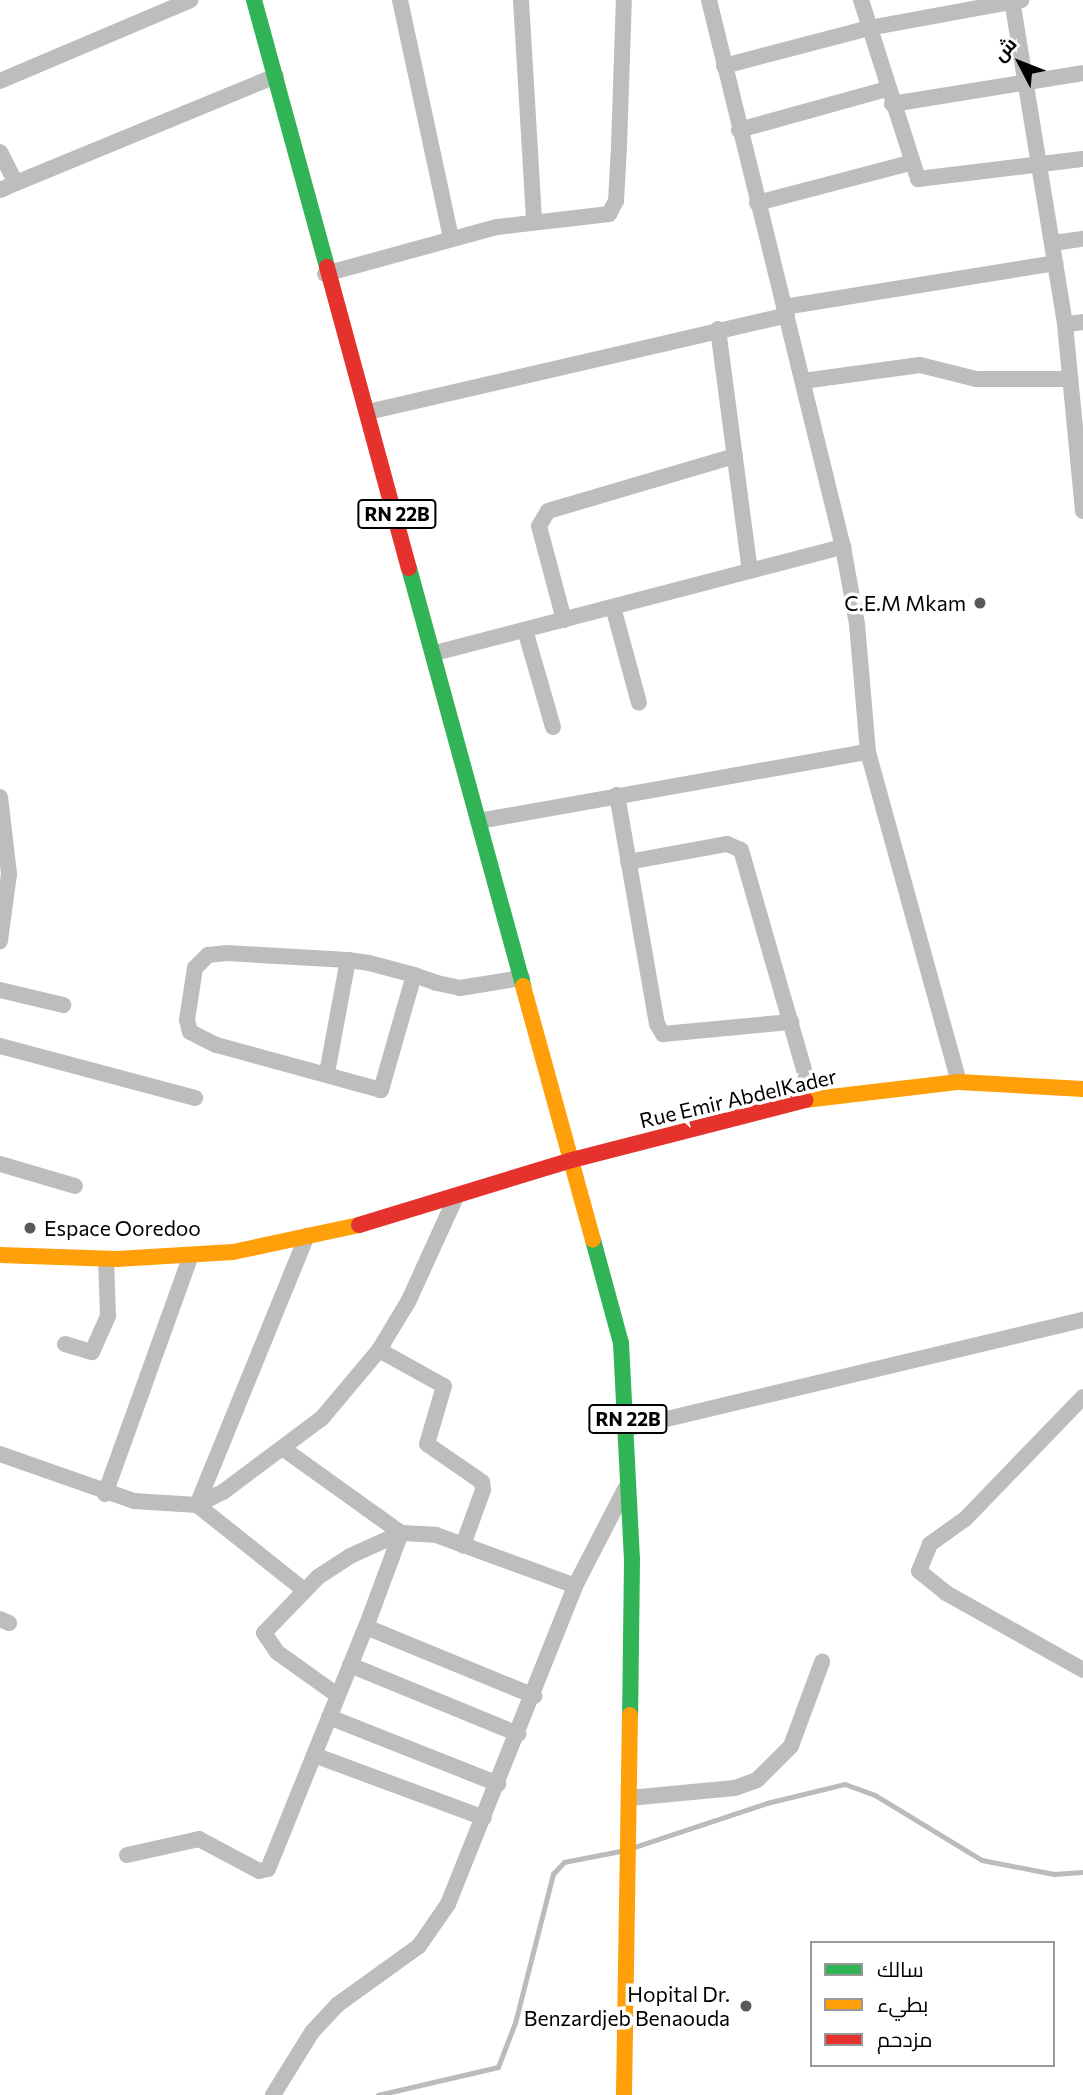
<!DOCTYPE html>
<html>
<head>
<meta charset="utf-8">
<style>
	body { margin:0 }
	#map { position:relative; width:1083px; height:2095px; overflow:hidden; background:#fff; font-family:Commissioner,Cairo,sans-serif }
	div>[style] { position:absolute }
	.stream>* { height:4.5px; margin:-2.25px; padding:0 2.25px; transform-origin:2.25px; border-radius:2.25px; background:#bbb }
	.street>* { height:16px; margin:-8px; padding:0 8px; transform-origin:8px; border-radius:8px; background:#bdbdbd }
	.fast>* { height:16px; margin:-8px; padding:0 8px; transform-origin:8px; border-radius:8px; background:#30b455 }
	.slow>* { height:16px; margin:-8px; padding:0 8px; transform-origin:8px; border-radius:8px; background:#ff9f0a }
	.jam>* { height:16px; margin:-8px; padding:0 8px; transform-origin:8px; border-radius:8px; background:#e5322d }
	.dots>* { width:19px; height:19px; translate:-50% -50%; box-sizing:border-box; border:4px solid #fff; border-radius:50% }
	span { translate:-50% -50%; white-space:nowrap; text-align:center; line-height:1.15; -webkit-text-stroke:7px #fff; paint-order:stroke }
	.shield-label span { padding:2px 5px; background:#fff; border:2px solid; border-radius:5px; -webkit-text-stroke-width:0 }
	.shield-label { font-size:19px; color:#000; font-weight:700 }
	.poi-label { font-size:21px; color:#000 }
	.right { translate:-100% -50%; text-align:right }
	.left { translate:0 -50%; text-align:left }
	.street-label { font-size:21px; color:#000 }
	.legend { position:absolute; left:810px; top:1941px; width:245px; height:126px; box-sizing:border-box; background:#fff; border:2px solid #999; margin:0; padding:9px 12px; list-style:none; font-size:21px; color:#000 }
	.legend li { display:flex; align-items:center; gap:14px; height:35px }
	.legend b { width:35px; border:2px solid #999 }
	.north { position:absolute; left:985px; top:28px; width:70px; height:70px; -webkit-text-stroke:5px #fff; paint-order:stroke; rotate:312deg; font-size:19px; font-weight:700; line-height:28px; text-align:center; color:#000 }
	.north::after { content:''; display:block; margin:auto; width:24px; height:32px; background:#000; clip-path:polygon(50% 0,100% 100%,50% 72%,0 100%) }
</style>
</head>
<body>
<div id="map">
	<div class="stream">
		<div style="left:635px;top:1847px;width:139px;rotate:-18.4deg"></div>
		<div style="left:767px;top:1803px;width:80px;rotate:-13.7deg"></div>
		<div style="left:845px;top:1784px;width:32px;rotate:20deg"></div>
		<div style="left:875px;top:1795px;width:125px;rotate:31.3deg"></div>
		<div style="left:982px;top:1860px;width:73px;rotate:11deg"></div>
		<div style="left:1054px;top:1874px;width:29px;rotate:-4deg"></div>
		<div style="left:378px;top:2095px;width:123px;rotate:-13.1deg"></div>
		<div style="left:498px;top:2067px;width:47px;rotate:-68.9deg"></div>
		<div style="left:515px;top:2023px;width:154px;rotate:-75.7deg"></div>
		<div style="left:553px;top:1874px;width:16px;rotate:-47deg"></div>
		<div style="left:564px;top:1862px;width:57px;rotate:-11.1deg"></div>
	</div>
	<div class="street">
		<div style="left:400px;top:0;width:243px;rotate:77.9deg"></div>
		<div style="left:521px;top:0;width:222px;rotate:86.6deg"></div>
		<div style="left:709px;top:0;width:563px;rotate:76.24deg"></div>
		<div style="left:843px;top:547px;width:78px;rotate:79.7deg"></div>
		<div style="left:857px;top:624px;width:128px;rotate:85.1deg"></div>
		<div style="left:868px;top:752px;width:342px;rotate:74.6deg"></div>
		<div style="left:861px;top:0;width:188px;rotate:72.3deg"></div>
		<div style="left:918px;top:179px;width:166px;rotate:-6.9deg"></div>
		<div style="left:1012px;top:0;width:328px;rotate:80.7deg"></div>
		<div style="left:1065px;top:324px;width:188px;rotate:84.5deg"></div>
		<div style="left:724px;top:66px;width:150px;rotate:-14.7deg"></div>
		<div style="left:869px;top:28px;width:155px;rotate:-10.4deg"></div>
		<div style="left:0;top:81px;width:207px;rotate:-23deg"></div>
		<div style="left:892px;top:104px;width:193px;rotate:-9.2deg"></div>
		<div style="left:739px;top:130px;width:154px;rotate:-15.5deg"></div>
		<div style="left:0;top:152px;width:35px;rotate:63deg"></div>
		<div style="left:16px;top:183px;width:17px;rotate:156deg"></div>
		<div style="left:16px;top:183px;width:281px;rotate:-22.4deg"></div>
		<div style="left:757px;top:203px;width:157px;rotate:-14.7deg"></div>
		<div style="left:1053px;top:243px;width:30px;rotate:-8deg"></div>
		<div style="left:325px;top:274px;width:178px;rotate:-15.3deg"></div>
		<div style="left:497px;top:227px;width:113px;rotate:-6.6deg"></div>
		<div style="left:609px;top:214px;width:15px;rotate:-62deg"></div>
		<div style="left:616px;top:201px;width:54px;rotate:-86.8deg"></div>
		<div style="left:619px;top:147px;width:147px;rotate:-88.1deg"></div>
		<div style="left:784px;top:307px;width:275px;rotate:-9.2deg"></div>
		<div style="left:1065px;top:324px;width:18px;rotate:-6deg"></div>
		<div style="left:718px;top:329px;width:244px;rotate:82.5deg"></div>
		<div style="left:803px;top:381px;width:118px;rotate:-7.8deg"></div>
		<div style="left:920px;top:365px;width:58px;rotate:14deg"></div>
		<div style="left:976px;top:379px;width:93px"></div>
		<div style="left:368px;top:412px;width:430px;rotate:-13deg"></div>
		<div style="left:613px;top:607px;width:99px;rotate:74.8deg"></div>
		<div style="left:564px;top:620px;width:97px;rotate:-104.9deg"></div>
		<div style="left:539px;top:526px;width:17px;rotate:-59deg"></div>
		<div style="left:548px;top:511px;width:195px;rotate:-16.4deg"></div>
		<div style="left:525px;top:630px;width:101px;rotate:73.9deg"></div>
		<div style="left:435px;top:653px;width:422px;rotate:-14.6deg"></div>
		<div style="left:617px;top:795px;width:232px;rotate:80.1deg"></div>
		<div style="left:657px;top:1024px;width:12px;rotate:59deg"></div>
		<div style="left:663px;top:1034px;width:129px;rotate:-5.4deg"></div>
		<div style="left:0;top:797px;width:78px;rotate:83.3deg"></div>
		<div style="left:9px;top:874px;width:68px;rotate:97.7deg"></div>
		<div style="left:479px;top:821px;width:395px;rotate:-10.1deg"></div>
		<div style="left:628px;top:862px;width:101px;rotate:-10.3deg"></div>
		<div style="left:727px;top:844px;width:15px;rotate:23deg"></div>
		<div style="left:741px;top:850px;width:258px;rotate:74deg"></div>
		<div style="left:414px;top:975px;width:120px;rotate:106deg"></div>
		<div style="left:381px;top:1090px;width:171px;rotate:-164.7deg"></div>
		<div style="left:216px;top:1045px;width:29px;rotate:-153deg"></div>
		<div style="left:190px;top:1032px;width:12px;rotate:-104deg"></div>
		<div style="left:187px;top:1020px;width:53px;rotate:-81.3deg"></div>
		<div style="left:195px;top:968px;width:18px;rotate:-45deg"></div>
		<div style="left:208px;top:955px;width:18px;rotate:-6deg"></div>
		<div style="left:226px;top:953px;width:122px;rotate:3.3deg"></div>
		<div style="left:348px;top:960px;width:21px;rotate:8deg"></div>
		<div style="left:369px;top:963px;width:47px;rotate:14.9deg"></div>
		<div style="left:414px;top:975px;width:24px;rotate:19deg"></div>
		<div style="left:437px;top:983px;width:24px;rotate:12deg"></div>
		<div style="left:460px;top:988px;width:63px;rotate:-9.2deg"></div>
		<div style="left:0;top:990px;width:65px;rotate:13.4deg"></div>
		<div style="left:0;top:1046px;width:202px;rotate:14.9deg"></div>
		<div style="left:327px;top:1073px;width:115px;rotate:-79.5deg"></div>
		<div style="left:0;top:1164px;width:78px;rotate:16.3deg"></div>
		<div style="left:65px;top:1344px;width:28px;rotate:17deg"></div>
		<div style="left:92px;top:1352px;width:39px;rotate:-66deg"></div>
		<div style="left:108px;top:1316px;width:57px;rotate:-92deg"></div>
		<div style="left:379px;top:1350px;width:74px;rotate:29deg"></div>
		<div style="left:444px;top:1386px;width:60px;rotate:106.3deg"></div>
		<div style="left:427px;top:1444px;width:67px;rotate:34.6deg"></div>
		<div style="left:482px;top:1482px;width:8px;rotate:83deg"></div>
		<div style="left:483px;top:1490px;width:59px;rotate:110deg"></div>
		<div style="left:1083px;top:1397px;width:170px;rotate:134deg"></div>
		<div style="left:965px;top:1519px;width:43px;rotate:144.5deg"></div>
		<div style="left:930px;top:1544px;width:29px;rotate:112deg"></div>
		<div style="left:919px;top:1571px;width:35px;rotate:39deg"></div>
		<div style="left:946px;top:1593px;width:157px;rotate:29.3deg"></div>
		<div style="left:629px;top:1428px;width:467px;rotate:-13.4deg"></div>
		<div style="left:0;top:1454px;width:142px;rotate:19.3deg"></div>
		<div style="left:134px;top:1501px;width:63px;rotate:3.6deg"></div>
		<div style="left:197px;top:1505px;width:29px;rotate:-27deg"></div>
		<div style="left:223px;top:1492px;width:124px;rotate:-36.8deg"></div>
		<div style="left:322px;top:1418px;width:89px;rotate:-50deg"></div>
		<div style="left:379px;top:1350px;width:58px;rotate:-59deg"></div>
		<div style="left:409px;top:1300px;width:113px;rotate:-65.5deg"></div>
		<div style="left:105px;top:1494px;width:254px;rotate:-70.2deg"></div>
		<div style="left:304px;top:1590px;width:137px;rotate:-141.5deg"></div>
		<div style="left:197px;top:1505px;width:291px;rotate:-67.8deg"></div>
		<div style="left:0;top:1619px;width:10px;rotate:24deg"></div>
		<div style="left:366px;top:1627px;width:182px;rotate:22.3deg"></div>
		<div style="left:350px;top:1665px;width:182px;rotate:22.3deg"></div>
		<div style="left:337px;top:1695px;width:74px;rotate:-144.4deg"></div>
		<div style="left:277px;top:1652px;width:23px;rotate:-124deg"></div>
		<div style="left:264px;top:1633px;width:78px;rotate:-46deg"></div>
		<div style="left:318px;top:1577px;width:38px;rotate:-33deg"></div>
		<div style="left:350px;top:1556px;width:56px;rotate:-24.3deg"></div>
		<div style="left:401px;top:1533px;width:35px;rotate:3deg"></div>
		<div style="left:436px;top:1535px;width:148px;rotate:20.1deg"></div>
		<div style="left:329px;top:1717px;width:182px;rotate:21.6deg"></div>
		<div style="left:314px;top:1755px;width:181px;rotate:20.3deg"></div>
		<div style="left:629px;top:1798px;width:106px;rotate:-5.4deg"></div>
		<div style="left:735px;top:1788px;width:23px;rotate:-20deg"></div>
		<div style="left:757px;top:1780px;width:48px;rotate:-45deg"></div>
		<div style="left:791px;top:1746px;width:90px;rotate:-69.7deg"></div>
		<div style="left:127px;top:1855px;width:74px;rotate:-12.5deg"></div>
		<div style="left:199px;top:1839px;width:68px;rotate:28.1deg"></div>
		<div style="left:259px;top:1871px;width:9px;rotate:-13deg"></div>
		<div style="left:268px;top:1869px;width:261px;rotate:-68deg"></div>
		<div style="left:366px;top:1627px;width:100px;rotate:-69.6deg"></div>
		<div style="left:401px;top:1533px;width:143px;rotate:-144.4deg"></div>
		<div style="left:273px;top:2095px;width:74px;rotate:-58.2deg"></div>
		<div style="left:312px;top:2032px;width:37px;rotate:-47deg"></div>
		<div style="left:337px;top:2005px;width:101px;rotate:-35.7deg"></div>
		<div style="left:419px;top:1946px;width:51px;rotate:-55.4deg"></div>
		<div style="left:448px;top:1904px;width:342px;rotate:-68.2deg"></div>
		<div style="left:575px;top:1586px;width:109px;rotate:-62.7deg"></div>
	</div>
	<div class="fast">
		<div style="left:254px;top:0;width:277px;rotate:74.7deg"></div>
		<div style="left:409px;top:568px;width:433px;rotate:74.7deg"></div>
		<div style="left:593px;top:1240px;width:107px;rotate:74.8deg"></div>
		<div style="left:621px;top:1343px;width:217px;rotate:87.1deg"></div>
		<div style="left:632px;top:1560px;width:155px;rotate:90.7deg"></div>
	</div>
	<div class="slow">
		<div style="left:523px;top:986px;width:263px;rotate:74.6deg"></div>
		<div style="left:805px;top:1100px;width:155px;rotate:-6.7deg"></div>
		<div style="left:959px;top:1082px;width:124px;rotate:3.2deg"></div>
		<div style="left:0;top:1255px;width:117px;rotate:2deg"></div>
		<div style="left:117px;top:1259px;width:116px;rotate:-3.5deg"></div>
		<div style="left:233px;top:1252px;width:129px;rotate:-12.1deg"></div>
		<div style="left:624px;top:2095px;width:380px;rotate:-89.1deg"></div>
	</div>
	<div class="jam">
		<div style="left:327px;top:267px;width:312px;rotate:74.8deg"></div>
		<div style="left:359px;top:1225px;width:223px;rotate:-17deg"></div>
		<div style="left:572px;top:1160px;width:241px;rotate:-14.4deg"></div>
	</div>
	<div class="dots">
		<div style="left:980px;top:603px;background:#595959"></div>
		<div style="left:30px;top:1228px;background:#595959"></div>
		<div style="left:746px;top:2006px;background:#595959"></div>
	</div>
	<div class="shield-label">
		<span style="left:397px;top:514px">RN 22B</span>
		<span style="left:628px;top:1419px">RN 22B</span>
	</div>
	<div class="poi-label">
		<span class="right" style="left:966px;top:603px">C.E.M Mkam</span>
		<span class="left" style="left:44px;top:1228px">Espace Ooredoo</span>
		<span class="right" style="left:730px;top:2006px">Hopital Dr.<br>Benzardjeb Benaouda</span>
	</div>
	<div class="street-label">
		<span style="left:738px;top:1098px;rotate:-13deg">Rue Emir AbdelKader</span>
	</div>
	<ul class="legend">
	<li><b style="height:9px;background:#30b455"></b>سالك</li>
	<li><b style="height:9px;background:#ff9f0a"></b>بطيء</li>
	<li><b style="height:9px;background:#e5322d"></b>مزدحم</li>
	</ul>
	<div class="north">ش</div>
</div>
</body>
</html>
